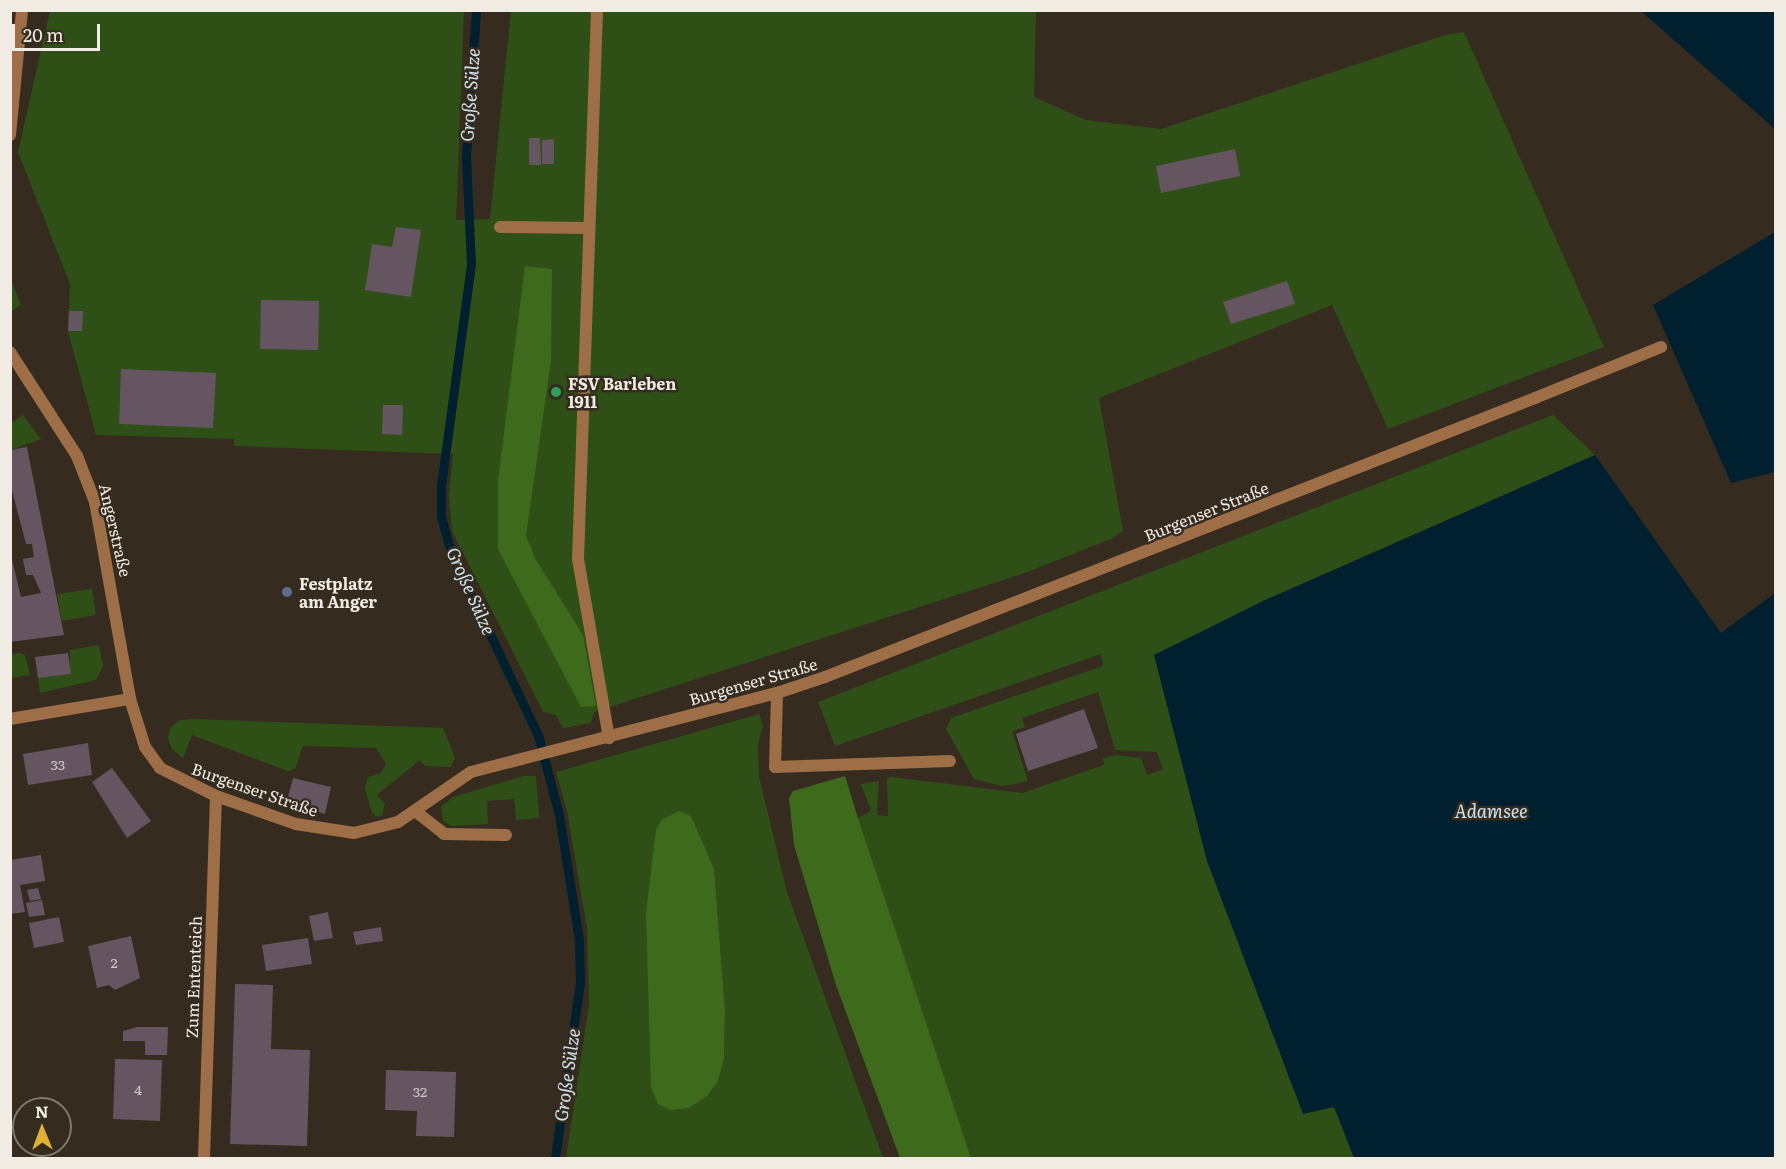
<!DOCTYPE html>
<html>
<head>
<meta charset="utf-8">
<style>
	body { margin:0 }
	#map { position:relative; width:1786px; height:1169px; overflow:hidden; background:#352c1f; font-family:Literata,serif }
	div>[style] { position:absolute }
	.green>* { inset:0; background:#2e5016 }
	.forest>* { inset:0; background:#3d6b1b }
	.water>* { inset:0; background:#00202f }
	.stream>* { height:9px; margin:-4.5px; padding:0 4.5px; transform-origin:4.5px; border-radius:4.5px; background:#00202f }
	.building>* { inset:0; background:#645561 }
	.lane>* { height:12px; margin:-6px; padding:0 6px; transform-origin:6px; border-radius:6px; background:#9e6f47 }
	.street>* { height:12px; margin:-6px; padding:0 6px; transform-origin:6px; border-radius:6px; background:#9e6f47 }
	.dots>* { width:16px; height:16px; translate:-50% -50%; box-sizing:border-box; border:3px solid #352c1f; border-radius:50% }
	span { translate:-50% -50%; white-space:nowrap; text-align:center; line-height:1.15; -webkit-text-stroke:5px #352c1f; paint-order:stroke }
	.number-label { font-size:14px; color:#cec6c2 }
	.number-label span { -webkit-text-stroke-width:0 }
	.poi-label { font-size:16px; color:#f1ece3; font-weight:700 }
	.left { translate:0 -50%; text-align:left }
	.street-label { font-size:16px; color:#f1ece3 }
	.water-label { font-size:18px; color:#cce4f0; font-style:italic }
	.frame { position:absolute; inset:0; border:12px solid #f1ece3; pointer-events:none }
	.north { position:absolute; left:12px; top:1097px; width:60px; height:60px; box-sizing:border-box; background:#352c1f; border:2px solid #80796d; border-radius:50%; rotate:359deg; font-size:16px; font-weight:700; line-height:24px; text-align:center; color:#f1ece3 }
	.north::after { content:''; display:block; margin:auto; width:21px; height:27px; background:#dfb034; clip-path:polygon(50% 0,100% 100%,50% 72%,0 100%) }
	.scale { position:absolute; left:12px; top:24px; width:88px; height:27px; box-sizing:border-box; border:3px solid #f1ece3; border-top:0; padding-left:8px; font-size:18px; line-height:21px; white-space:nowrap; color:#f1ece3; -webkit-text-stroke:4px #352c1f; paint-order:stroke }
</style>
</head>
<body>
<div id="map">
	<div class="green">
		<div style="clip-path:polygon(50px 11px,464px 11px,456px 220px,490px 219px,511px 11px,1036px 11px,1034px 97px,1086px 120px,1161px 129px,1445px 35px,1464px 32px,1604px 347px,1388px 429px,1332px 305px,1099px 398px,1123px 531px,1111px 539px,1022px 574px,594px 712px,591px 723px,563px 728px,556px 715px,543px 712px,452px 531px,449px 495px,453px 454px,234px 446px,234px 439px,96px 435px,68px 331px,70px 284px,18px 152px)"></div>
		<div style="clip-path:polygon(10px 278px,21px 305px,11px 312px,10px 312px)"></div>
		<div style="clip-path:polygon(23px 415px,41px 439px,11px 450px,11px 423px)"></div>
		<div style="clip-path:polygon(1553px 415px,1595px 455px,1263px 601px,1408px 1158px,971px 1158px,858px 818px,871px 811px,861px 784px,879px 781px,877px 815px,888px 816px,887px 778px,891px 777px,1022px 793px,1104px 765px,1103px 758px,1116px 755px,1141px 758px,1147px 775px,1163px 769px,1157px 752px,1115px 750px,1098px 692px,1022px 718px,1025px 727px,1012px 731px,1028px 781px,1015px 784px,1002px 786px,974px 779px,946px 729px,951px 718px,1103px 666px,1101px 654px,835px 746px,818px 702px)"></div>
		<div style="clip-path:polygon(92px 589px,96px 615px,62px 621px,57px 594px)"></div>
		<div style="clip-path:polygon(99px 645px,103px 666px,96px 680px,40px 693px,38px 678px,70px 674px,70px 650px)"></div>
		<div style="clip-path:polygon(21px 653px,25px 655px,30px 675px,11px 678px,11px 654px)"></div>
		<div style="clip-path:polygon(evenodd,759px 714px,763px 726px,758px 743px,759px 777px,787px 892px,883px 1158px,566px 1158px,589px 1005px,587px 928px,567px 811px,556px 772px,759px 714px,691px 816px,714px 868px,725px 1010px,724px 1059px,718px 1081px,651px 1087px,652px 1045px,691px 816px)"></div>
		<div style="clip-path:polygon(193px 719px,443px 728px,455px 757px,451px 767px,425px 766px,420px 760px,377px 795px,385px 803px,382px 815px,377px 817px,372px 813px,365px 788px,368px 777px,381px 773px,386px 764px,376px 748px,303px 746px,295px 769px,288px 771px,192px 735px,183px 758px,172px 749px,168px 739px,170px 728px,180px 720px)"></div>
		<div style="clip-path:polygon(523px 776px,536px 776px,539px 818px,516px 820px,514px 799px,487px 801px,488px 824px,451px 826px,443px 821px,441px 807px,453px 797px)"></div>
	</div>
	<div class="forest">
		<div style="clip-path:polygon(525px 266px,552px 269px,551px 361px,526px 536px,536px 560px,583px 635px,596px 706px,581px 707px,498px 549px,498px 481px)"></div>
		<div style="clip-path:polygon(845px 776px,858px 818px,971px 1158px,900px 1158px,836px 985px,794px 845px,789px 798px,793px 791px)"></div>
		<div style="clip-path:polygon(679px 811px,691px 816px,714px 868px,725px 1010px,724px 1059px,718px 1081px,707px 1096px,689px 1108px,671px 1110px,658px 1104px,651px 1087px,646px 913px,656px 830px,661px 820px)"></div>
	</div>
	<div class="water">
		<div style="clip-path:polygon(1641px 11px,1775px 11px,1775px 129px)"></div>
		<div style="clip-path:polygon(1775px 232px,1775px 472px,1731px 483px,1653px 305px)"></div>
		<div style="clip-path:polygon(1595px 455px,1721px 633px,1775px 593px,1775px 1158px,1354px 1158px,1334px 1107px,1303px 1114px,1207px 861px,1154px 655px,1263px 601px)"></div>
	</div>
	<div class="stream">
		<div style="left:476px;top:10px;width:148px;rotate:93.9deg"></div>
		<div style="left:466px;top:158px;width:106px;rotate:87.3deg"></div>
		<div style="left:471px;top:264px;width:223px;rotate:97.7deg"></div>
		<div style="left:441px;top:485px;width:32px;rotate:90deg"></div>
		<div style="left:441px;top:517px;width:36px;rotate:74deg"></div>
		<div style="left:451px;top:552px;width:203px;rotate:64.6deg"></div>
		<div style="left:538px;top:735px;width:83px;rotate:75.3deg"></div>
		<div style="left:559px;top:815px;width:127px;rotate:80.9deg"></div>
		<div style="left:579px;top:940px;width:42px;rotate:88.6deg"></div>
		<div style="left:580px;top:982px;width:178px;rotate:98.1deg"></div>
	</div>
	<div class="building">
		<div style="clip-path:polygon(529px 138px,540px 138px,541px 165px,529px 165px)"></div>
		<div style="clip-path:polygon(554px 139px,554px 164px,542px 164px,542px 140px)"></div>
		<div style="clip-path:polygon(1235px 149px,1240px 176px,1161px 193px,1156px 166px)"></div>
		<div style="clip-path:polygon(396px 227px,421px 230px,411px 297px,365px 290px,372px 244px,392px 247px)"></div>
		<div style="clip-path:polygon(1287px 281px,1295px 304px,1231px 324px,1223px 302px)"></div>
		<div style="clip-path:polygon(261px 300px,319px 301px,318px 350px,260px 349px)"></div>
		<div style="clip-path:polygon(69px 311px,83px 311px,82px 331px,68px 331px)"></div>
		<div style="clip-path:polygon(121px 369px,216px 373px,213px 428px,119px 424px)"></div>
		<div style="clip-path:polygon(383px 405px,403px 405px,402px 435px,382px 434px)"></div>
		<div style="clip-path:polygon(27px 447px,64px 635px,10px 642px,10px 551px,21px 597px,41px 593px,33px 575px,26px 575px,23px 559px,34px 557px,32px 544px,26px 544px,10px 483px,10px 450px)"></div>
		<div style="clip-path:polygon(68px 653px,71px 674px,38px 678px,35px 657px)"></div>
		<div style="clip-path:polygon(1084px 709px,1098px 748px,1028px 771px,1016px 734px)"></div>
		<div style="clip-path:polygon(88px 743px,92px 775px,28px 785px,23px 754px)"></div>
		<div style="clip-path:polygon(112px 768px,151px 821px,127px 838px,92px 782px)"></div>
		<div style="clip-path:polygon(293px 778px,331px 787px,325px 814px,286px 804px)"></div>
		<div style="clip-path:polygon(41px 855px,45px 881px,20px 885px,25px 912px,10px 914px,10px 860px)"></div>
		<div style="clip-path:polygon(38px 888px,41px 899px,30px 901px,27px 890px)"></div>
		<div style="clip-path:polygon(42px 900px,45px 915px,29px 917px,26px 903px)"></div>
		<div style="clip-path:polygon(328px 912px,333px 938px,314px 941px,309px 916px)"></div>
		<div style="clip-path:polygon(59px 917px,64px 942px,34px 948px,29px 923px)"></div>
		<div style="clip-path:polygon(381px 927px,383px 941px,356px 945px,353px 932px)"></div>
		<div style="clip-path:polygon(131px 936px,140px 978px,115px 990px,109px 985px,97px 988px,88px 946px)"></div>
		<div style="clip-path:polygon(308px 938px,312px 964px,266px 971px,262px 945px)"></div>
		<div style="clip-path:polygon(235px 984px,273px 985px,271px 1049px,310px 1050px,307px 1146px,230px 1144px)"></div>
		<div style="clip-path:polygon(137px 1027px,168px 1027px,167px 1055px,145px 1055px,145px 1041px,123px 1041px,123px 1031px)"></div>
		<div style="clip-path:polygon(115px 1059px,162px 1060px,160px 1121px,113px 1119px)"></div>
		<div style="clip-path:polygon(386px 1070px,456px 1072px,454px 1137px,416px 1136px,417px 1111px,385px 1110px)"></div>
	</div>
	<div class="lane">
		<div style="left:597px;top:10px;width:549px;rotate:91.98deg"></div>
		<div style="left:578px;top:559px;width:182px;rotate:80.2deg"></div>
		<div style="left:500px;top:227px;width:89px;rotate:0.6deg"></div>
		<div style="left:1535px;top:398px;width:136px;rotate:-22deg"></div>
		<div style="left:777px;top:693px;width:74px;rotate:91.5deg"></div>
		<div style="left:775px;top:767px;width:175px;rotate:-2deg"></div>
		<div style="left:415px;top:811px;width:37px;rotate:38deg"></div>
		<div style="left:444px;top:834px;width:62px;rotate:0.9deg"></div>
	</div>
	<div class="street">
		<div style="left:10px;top:135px;width:126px;rotate:-84.5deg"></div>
		<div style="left:10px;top:352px;width:124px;rotate:57.2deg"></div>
		<div style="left:77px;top:456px;width:49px;rotate:68.6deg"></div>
		<div style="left:95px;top:502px;width:200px;rotate:79.9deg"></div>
		<div style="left:130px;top:699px;width:50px;rotate:72.6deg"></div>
		<div style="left:145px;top:747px;width:26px;rotate:54deg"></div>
		<div style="left:160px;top:768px;width:63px;rotate:26.6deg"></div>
		<div style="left:216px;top:796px;width:85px;rotate:19.3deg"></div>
		<div style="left:296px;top:824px;width:59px;rotate:8.8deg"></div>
		<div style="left:354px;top:833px;width:45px;rotate:-14deg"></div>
		<div style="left:398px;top:822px;width:88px;rotate:-34.4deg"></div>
		<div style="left:471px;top:772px;width:316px;rotate:-14.5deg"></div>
		<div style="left:777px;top:693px;width:51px;rotate:-18.4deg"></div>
		<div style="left:825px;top:677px;width:763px;rotate:-21.45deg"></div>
		<div style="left:10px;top:719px;width:122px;rotate:-9.5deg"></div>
		<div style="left:204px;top:1158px;width:362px;rotate:-88.1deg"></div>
	</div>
	<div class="dots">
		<div style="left:556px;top:392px;background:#2e9e5b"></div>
		<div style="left:287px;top:592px;background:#5c6f8a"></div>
	</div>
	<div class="number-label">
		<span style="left:58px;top:764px">33</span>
		<span style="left:114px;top:962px">2</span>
		<span style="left:138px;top:1089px">4</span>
		<span style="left:420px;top:1091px">32</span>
	</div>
	<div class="poi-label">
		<span class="left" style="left:568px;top:392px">FSV Barleben<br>1911</span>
		<span class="left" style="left:299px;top:592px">Festplatz<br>am Anger</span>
	</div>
	<div class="street-label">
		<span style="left:1206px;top:511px;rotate:-22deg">Burgenser Straße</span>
		<span style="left:116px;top:530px;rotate:77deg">Angerstraße</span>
		<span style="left:753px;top:681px;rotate:-16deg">Burgenser Straße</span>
		<span style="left:255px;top:789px;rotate:19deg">Burgenser Straße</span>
		<span style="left:193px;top:977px;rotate:-88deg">Zum Ententeich</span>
	</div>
	<div class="water-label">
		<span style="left:470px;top:95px;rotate:-86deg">Große Sülze</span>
		<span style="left:471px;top:591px;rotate:66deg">Große Sülze</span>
		<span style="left:1491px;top:811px">Adamsee</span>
		<span style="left:567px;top:1075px;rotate:-82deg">Große Sülze</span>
	</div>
	<div class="frame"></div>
	<div class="north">N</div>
	<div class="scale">20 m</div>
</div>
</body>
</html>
